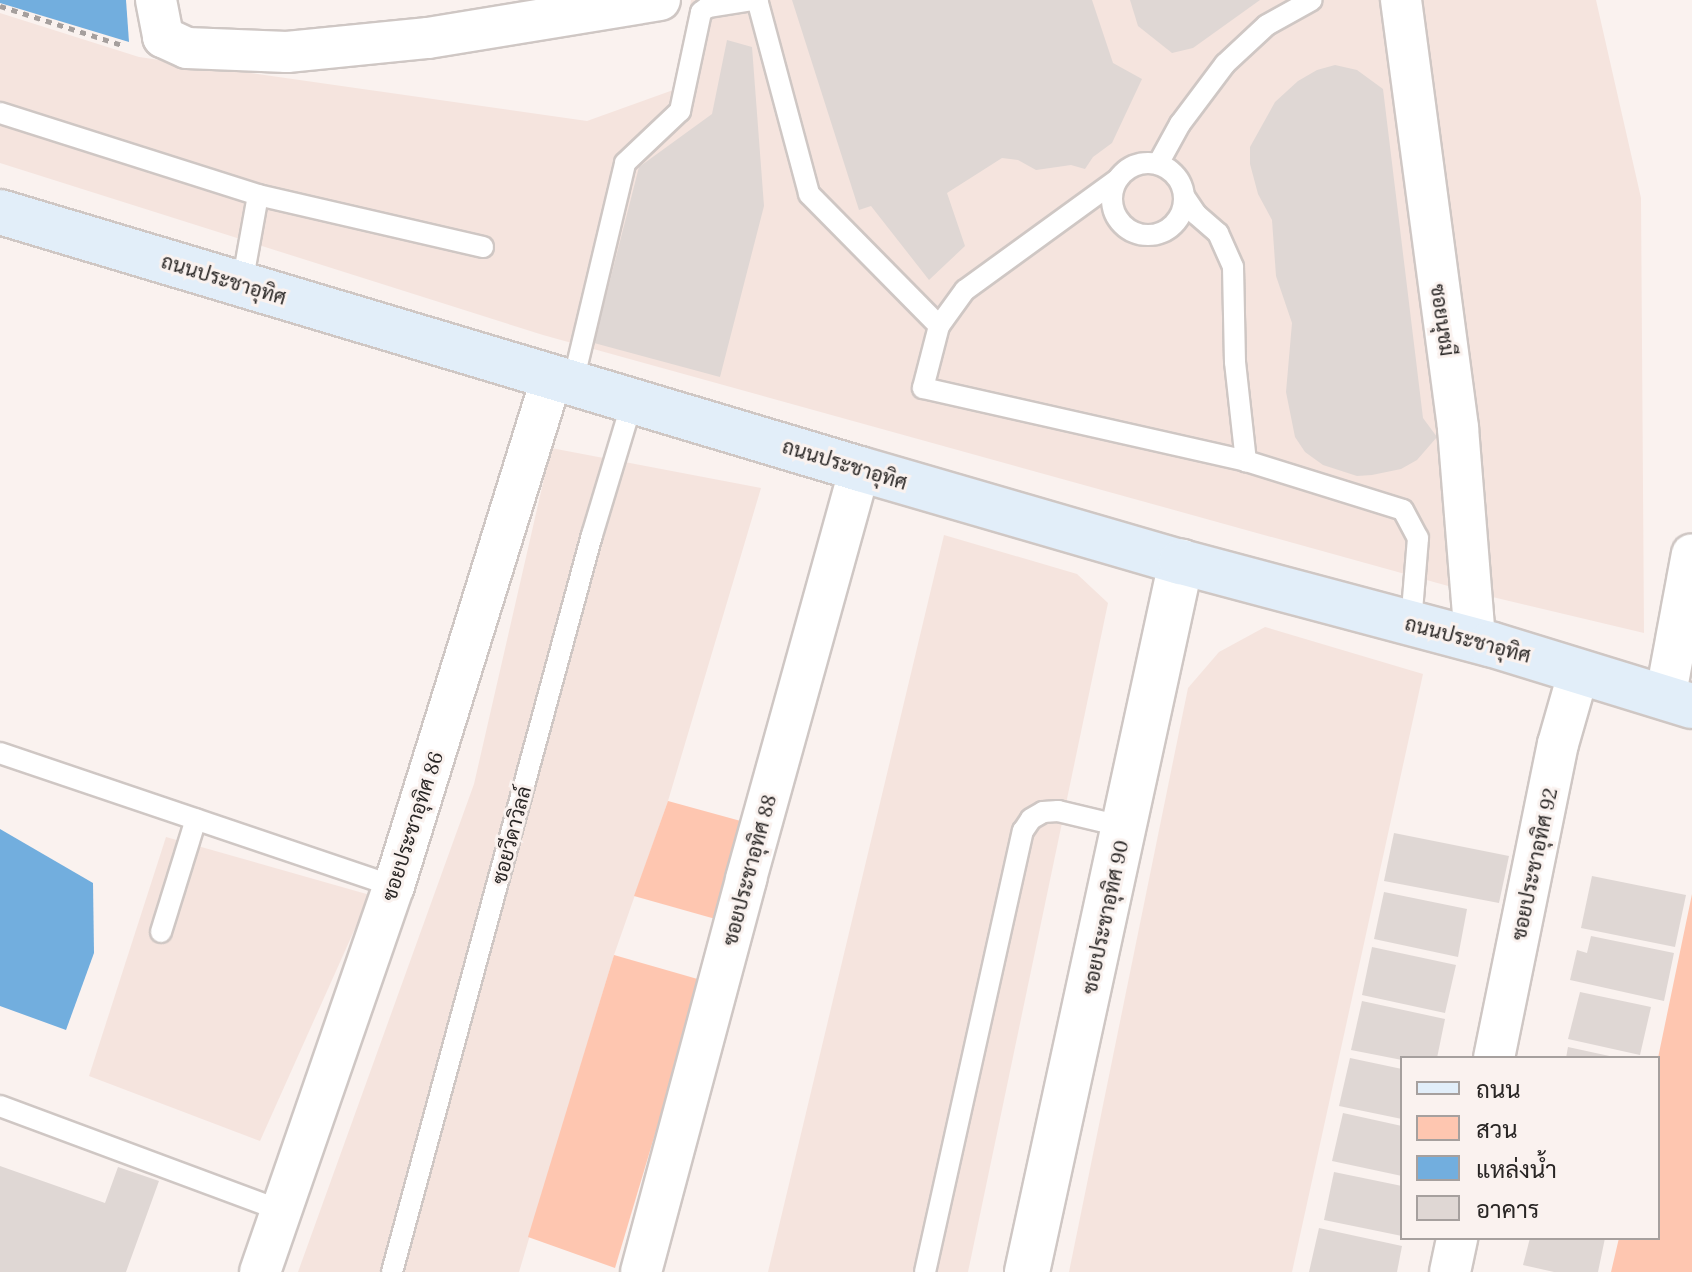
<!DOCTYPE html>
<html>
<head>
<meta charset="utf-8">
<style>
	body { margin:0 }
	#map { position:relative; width:1692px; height:1272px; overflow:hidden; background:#faf2ef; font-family:Lora,Sarabun,serif }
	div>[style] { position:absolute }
	.built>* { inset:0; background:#f5e4de }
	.green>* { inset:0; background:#fec6b0 }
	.water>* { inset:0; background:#72aede }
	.building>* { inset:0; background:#dfd7d4 }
	.path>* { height:5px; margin-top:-2.5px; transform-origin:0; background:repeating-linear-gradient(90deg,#a59f9d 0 6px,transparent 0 12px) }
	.roads { filter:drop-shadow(2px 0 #cfc7c4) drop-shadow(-2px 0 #cfc7c4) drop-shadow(0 2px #cfc7c4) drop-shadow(0 -2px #cfc7c4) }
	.service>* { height:20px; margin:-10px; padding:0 10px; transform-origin:10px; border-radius:10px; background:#fff }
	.service>.ring { margin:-10px; padding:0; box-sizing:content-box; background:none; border:20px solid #fff; border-radius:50% }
	.minor>* { height:40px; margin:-20px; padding:0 20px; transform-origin:20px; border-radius:20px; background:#fff }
	.tertiary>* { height:44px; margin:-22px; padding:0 22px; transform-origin:22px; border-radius:22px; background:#fff }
	.secondary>* { height:44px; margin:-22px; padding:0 22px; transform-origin:22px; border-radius:22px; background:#e2eef9 }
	span { translate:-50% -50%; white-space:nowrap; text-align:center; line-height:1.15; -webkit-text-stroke:6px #faf2ef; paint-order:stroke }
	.street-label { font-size:20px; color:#292625 }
	.legend { position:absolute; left:1400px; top:1056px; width:260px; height:184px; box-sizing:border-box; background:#faf2ef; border:2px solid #a6a09e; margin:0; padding:10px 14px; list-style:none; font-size:24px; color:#292625 }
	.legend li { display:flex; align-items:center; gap:16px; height:40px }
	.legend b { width:40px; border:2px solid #a6a09e }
</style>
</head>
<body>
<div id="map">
	<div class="built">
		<div style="clip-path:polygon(691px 0,1596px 0,1641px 198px,1644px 633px,1459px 589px,543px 335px,0 163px,0 13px,139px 57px,587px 121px,676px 89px)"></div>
		<div style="clip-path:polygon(551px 448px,761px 488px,668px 801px,614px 955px,519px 1272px,298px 1272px,474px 784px)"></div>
		<div style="clip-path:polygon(944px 535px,1077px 574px,1108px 603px,968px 1272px,768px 1272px)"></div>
		<div style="clip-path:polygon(1265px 627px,1423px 674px,1292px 1272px,1069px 1272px,1188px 688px,1219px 652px)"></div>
		<div style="clip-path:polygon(166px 837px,370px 895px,260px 1141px,89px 1076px)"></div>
	</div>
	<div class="green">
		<div style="clip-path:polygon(668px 801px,748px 823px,719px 920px,634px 896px)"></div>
		<div style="clip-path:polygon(1692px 894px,1692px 1272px,1611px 1272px,1619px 1238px,1658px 1238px,1658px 1058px)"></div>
		<div style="clip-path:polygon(614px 955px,701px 980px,615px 1268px,528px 1237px)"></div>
	</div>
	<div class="water">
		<div style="clip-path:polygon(0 0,126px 0,129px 42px,0 3px)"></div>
		<div style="clip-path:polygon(0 829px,93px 883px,94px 953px,66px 1030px,0 1006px)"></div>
	</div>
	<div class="building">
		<div style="clip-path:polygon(792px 0,1092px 0,1113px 63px,1142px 79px,1112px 143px,1093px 157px,1085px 169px,1071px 165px,1036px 170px,1018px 160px,1002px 158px,947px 193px,965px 246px,929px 280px,871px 206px,859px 210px)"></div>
		<div style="clip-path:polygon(1130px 0,1260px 0,1193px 48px,1172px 53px,1138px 26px)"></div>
		<div style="clip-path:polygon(727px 40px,752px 47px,764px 206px,720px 377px,594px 343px,639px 167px,712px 114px)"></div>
		<div style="clip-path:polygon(1335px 65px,1357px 70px,1383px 89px,1423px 418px,1437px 437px,1417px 460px,1401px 469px,1372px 475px,1357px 476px,1323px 465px,1305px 452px,1295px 437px,1286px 392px,1292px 323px,1276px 276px,1272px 220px,1258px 194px,1250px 164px,1250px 147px,1275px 102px,1298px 81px,1317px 70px)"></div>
		<div style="clip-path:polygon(1394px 833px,1509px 856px,1499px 903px,1384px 881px)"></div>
		<div style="clip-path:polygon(1592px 876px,1686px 895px,1675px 947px,1581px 928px)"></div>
		<div style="clip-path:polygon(1384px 892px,1467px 909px,1458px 957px,1374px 939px)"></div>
		<div style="clip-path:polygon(1591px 936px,1674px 953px,1664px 1001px,1570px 980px,1577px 950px,1587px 953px)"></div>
		<div style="clip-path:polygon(1372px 947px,1456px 965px,1445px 1013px,1362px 995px)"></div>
		<div style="clip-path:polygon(1580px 992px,1651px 1007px,1640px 1055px,1568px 1039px)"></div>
		<div style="clip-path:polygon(1362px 1001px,1445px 1019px,1437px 1058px,1402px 1060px,1351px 1050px)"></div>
		<div style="clip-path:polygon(1568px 1047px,1614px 1057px,1614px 1058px,1566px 1058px)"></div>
		<div style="clip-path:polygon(1350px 1058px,1402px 1069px,1402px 1119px,1339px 1106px)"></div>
		<div style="clip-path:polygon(1343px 1113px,1402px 1126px,1402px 1176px,1332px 1161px)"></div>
		<div style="clip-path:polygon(0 1166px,105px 1203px,118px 1167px,159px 1181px,126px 1272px,0 1272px)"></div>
		<div style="clip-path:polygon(1334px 1172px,1402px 1186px,1402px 1236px,1324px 1220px)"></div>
		<div style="clip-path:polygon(1319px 1228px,1402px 1246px,1397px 1272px,1309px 1272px)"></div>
		<div style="clip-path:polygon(1530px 1238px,1605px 1238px,1598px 1272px,1554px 1272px,1523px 1265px)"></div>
	</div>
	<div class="path">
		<div style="left:0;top:6px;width:131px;rotate:17.7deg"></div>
	</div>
	<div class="roads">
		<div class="service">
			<div style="left:0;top:113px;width:271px;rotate:17.6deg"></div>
			<div style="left:258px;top:195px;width:231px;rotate:13deg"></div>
			<div class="ring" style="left:1112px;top:163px;width:52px;height:52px"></div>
			<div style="left:1158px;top:164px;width:46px;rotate:-61.2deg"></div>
			<div style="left:1180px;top:124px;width:75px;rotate:-53.1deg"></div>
			<div style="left:1225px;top:64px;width:57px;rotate:-42.9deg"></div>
			<div style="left:1267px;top:25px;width:51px;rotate:-29.1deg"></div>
			<div style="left:1118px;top:179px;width:189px;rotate:144deg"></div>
			<div style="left:965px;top:290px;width:44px;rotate:125.8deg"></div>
			<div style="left:939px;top:326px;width:64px;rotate:104.5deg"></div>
			<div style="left:923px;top:388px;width:331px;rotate:12.7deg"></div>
			<div style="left:1246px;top:461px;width:164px;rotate:17.3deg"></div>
			<div style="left:1403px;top:510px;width:32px;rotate:62deg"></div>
			<div style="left:1418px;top:538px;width:85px;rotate:94.7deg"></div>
			<div style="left:1184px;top:196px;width:22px;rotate:56deg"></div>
			<div style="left:1196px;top:214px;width:29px;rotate:41deg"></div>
			<div style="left:1218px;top:233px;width:37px;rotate:66deg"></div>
			<div style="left:1233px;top:267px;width:95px;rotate:88.8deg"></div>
			<div style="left:1235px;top:362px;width:100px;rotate:83.7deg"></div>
			<div style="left:242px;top:284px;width:90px;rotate:-79.8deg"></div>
			<div style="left:573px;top:382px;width:225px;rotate:-76.6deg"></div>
			<div style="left:625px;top:163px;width:76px;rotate:-43.4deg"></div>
			<div style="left:680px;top:111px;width:101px;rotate:-78deg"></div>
			<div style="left:701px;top:12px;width:9px;rotate:-36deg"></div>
			<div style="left:708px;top:7px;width:46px;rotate:-8.8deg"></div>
			<div style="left:753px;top:0;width:6px;rotate:31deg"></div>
			<div style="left:758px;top:3px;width:198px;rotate:75deg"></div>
			<div style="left:809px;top:194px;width:185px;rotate:45.4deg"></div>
			<div style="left:0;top:753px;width:416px;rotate:18.7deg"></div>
			<div style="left:161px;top:932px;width:118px;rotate:-72.8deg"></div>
			<div style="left:0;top:1106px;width:298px;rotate:20.4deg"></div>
			<div style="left:392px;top:1272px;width:764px;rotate:-74.82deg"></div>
			<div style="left:592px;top:535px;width:142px;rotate:-73.2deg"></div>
			<div style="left:925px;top:1272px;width:452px;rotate:-77.5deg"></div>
			<div style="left:1023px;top:831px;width:14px;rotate:-56deg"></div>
			<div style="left:1031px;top:819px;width:14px;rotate:-30deg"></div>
			<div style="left:1043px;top:812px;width:15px;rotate:-4deg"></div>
			<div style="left:1058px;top:811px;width:69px;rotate:13.4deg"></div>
		</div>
		<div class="minor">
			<div style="left:156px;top:0;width:38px;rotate:79deg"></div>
			<div style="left:163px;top:37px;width:26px;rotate:25deg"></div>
			<div style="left:187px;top:48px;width:100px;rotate:2.3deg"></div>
			<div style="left:287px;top:52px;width:142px;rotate:-5.7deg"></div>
			<div style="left:428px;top:38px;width:235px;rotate:-9.3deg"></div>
			<div style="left:1401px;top:0;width:432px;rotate:82.4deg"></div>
			<div style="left:1458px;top:428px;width:214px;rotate:85.4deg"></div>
			<div style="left:1665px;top:699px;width:147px;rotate:-79.5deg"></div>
			<div style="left:1494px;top:1058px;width:320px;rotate:-78.5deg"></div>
			<div style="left:1558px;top:744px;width:76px;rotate:-74deg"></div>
			<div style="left:260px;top:1272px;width:409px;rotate:-70.9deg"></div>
			<div style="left:394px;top:886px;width:533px;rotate:-72.76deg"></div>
			<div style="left:641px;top:1272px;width:407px;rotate:-75deg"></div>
			<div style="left:746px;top:879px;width:426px;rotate:-74.5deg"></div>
			<div style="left:1450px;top:1272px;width:35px;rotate:-78deg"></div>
		</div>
		<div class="tertiary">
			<div style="left:1027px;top:1272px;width:727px;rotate:-77.76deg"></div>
		</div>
		<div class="secondary">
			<div style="left:0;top:212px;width:898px;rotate:16.64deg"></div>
			<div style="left:860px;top:469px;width:334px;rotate:16.2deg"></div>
			<div style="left:1181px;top:562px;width:320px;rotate:14.9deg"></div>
			<div style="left:1490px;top:644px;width:211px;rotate:17.1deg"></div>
		</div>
	</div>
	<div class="street-label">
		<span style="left:224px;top:279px;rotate:17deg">ถนนประชาอุทิศ</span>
		<span style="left:1443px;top:320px;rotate:82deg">ซอยนุชมี</span>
		<span style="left:845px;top:464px;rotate:17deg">ถนนประชาอุทิศ</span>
		<span style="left:1468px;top:639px;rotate:15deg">ถนนประชาอุทิศ</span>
		<span style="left:412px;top:826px;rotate:-72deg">ซอยประชาอุทิศ 86</span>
		<span style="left:511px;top:835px;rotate:-75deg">ซอยวีดาวิลล์</span>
		<span style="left:1534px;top:864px;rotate:-78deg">ซอยประชาอุทิศ 92</span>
		<span style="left:749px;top:870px;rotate:-75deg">ซอยประชาอุทิศ 88</span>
		<span style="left:1105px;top:917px;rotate:-78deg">ซอยประชาอุทิศ 90</span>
	</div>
	<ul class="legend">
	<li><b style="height:10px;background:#e2eef9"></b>ถนน</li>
	<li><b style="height:22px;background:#fec6b0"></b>สวน</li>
	<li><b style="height:22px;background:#72aede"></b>แหล่งน้ำ</li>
	<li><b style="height:22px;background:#dfd7d4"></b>อาคาร</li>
	</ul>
</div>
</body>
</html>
